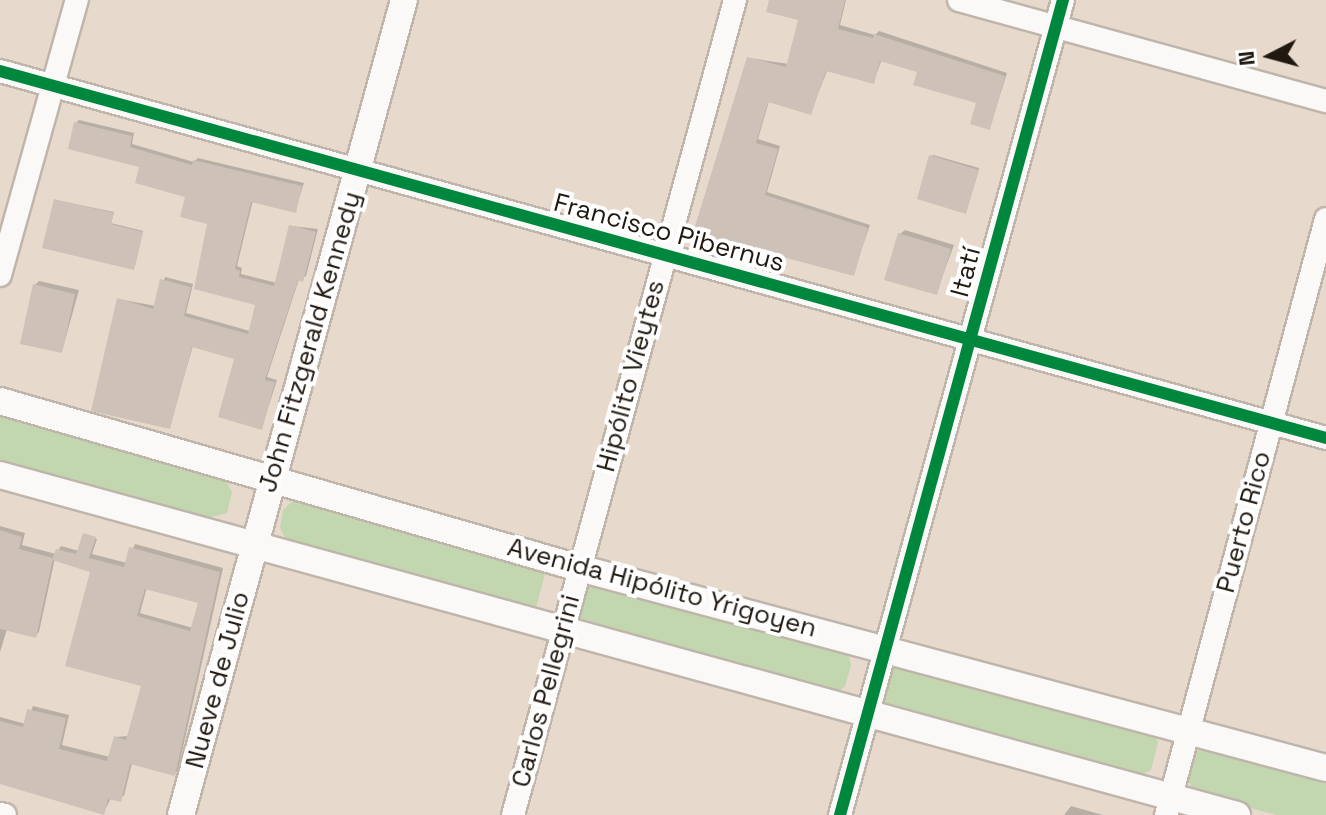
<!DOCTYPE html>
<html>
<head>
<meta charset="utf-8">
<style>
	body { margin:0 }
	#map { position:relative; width:1326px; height:815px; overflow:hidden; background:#e7dacd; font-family:"Space Grotesk",sans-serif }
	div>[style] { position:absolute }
	.green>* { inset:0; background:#c2d7af }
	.shadow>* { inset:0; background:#0003 }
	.building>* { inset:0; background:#cdc1b8 }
	.roads { filter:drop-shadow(2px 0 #bfb5ab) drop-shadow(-2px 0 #bfb5ab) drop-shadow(0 2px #bfb5ab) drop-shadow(0 -2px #bfb5ab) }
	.minor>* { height:22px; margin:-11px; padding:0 11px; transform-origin:11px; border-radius:11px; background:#fbf9f8 }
	.major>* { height:26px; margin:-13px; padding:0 13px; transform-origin:13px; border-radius:13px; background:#fbf9f8 }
	.cycleway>* { height:12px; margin:-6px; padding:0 6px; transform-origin:6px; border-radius:6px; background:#00873e }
	span { translate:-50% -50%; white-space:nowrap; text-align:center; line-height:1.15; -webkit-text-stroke:8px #fff; paint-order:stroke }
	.street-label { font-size:26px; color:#211910 }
	.north { position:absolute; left:1230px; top:16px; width:80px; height:80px; -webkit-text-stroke:6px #fff; paint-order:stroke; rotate:264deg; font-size:22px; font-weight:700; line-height:32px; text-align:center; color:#211910 }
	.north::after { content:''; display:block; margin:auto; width:28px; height:36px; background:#211910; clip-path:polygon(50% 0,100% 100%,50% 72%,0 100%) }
</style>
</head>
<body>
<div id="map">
	<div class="green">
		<div style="clip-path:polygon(0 412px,223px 475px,232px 492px,227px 513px,204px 519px,0 465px)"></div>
		<div style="clip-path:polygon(295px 499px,538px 563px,545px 574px,536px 608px,525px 611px,290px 548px,280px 528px,283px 510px)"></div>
		<div style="clip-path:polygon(593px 579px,846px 646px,851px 665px,845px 687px,837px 692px,582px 625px,578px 616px,584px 587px)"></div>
		<div style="clip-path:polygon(905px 663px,1153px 731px,1158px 742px,1151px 770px,1136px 778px,889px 711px,881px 701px,892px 666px)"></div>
		<div style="clip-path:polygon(1209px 745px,1326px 778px,1326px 815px,1277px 815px,1195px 793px,1187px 778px,1192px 754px)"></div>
	</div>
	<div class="shadow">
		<div style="clip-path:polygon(771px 0,846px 0,840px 25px,875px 35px,879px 31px,1007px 73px,990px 127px,978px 102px,919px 71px,882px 59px,874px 81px,828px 69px,810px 113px,769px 101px,758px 139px,780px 146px,767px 192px,870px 225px,853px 274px,695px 232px,749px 58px,789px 64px,801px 19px)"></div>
		<div style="clip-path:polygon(79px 120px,134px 133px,132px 144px,194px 162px,198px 158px,304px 183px,295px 211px,253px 200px,237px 266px,242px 268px,241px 274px,277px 283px,291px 226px,318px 229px,306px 276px,299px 279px,267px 377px,277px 380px,262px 427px,237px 358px,193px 346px,169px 427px,118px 299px,156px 306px,165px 277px,193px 284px,186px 313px,250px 331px,258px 303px,196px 288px,210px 222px,187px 195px,76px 123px)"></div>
		<div style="clip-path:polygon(933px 155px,979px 168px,966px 212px,931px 156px)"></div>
		<div style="clip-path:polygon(56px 200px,114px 212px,111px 223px,143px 231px,135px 266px)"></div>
		<div style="clip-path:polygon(905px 230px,954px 245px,936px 293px,900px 234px)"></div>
		<div style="clip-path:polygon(39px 281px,79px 290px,62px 351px,35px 285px)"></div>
		<div style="clip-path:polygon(evenodd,0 526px,25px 533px,22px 545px,56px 554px,61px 546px,79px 551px,84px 535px,97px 539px,92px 554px,127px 563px,135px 544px,223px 568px,178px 770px,175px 774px,132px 763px,124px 796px,111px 798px,103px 814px,0 783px,0 717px,26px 724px,33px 706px,69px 715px,62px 745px,110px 757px,115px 737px,129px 736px,143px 685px,92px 571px,55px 558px,39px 632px,35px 636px,7px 629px,0 652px,0 526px,147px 587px,200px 601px,193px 628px,140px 613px,147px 587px)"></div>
		<div style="clip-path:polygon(1071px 806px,1103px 815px,1064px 815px)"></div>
	</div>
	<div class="building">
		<div style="clip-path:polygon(769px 0,845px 0,838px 29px,873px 38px,874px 34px,1005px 76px,990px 130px,970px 124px,976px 103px,913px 85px,917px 72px,880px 61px,874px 84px,826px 71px,811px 115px,768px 102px,756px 143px,778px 149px,765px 195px,868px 228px,854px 276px,693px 233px,747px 57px,786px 67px,798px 20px,766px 12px)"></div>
		<div style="clip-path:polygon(74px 122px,132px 136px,130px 147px,192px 165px,193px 160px,302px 186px,296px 213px,251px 202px,235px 269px,240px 271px,239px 277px,274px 286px,289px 225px,316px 232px,303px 282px,298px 280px,265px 380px,275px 382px,262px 430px,218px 417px,234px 359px,192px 347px,170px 429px,91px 411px,117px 298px,153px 309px,160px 279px,191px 287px,184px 316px,248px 334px,255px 305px,194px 289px,207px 224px,180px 217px,185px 197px,135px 183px,139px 167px,68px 149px)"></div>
		<div style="clip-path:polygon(929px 155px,979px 170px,966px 214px,917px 199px)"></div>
		<div style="clip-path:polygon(54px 199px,114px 213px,111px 224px,143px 232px,134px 270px,42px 248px)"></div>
		<div style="clip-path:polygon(898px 233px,951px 249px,937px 295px,884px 280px)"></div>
		<div style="clip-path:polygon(33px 284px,75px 294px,62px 353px,20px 344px)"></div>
		<div style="clip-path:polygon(0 530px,22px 537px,19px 549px,53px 558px,36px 638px,0 629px)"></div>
		<div style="clip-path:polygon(evenodd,83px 533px,96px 537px,89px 558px,124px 567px,129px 547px,220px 572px,175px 776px,130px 764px,121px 802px,108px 799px,104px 815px,0 784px,0 721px,23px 727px,27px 709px,66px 718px,59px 749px,107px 761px,114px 736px,126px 740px,141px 686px,65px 666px,90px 572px,52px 560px,56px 549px,76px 554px,83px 533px,145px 589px,198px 603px,190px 631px,137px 616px,145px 589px)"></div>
	</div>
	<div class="roads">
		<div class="minor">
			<div style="left:959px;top:0;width:381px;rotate:15.4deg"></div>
			<div style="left:0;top:71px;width:1376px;rotate:15.47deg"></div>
			<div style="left:0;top:275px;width:286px;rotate:-74.4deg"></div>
			<div style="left:0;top:814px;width:5px;rotate:11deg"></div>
			<div style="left:513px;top:815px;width:845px;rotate:-74.76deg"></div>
			<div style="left:840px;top:815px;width:845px;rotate:-74.7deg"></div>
			<div style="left:1166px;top:815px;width:617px;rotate:-74.97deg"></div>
		</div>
		<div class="major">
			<div style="left:0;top:401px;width:603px;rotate:16.09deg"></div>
			<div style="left:579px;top:568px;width:773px;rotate:14.99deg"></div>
			<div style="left:0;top:475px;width:1283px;rotate:15.37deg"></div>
			<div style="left:181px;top:815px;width:845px;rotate:-74.7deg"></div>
		</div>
	</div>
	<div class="cycleway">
		<div style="left:0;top:71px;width:1376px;rotate:15.47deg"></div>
		<div style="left:840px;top:815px;width:845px;rotate:-74.7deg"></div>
	</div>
	<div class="street-label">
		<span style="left:669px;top:233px;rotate:15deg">Francisco Pibernus</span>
		<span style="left:966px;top:272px;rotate:-75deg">Itatí</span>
		<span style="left:310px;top:342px;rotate:-74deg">John Fitzgerald Kennedy</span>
		<span style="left:631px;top:376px;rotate:-75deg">Hipólito Vieytes</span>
		<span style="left:1244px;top:522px;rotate:-75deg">Puerto Rico</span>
		<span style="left:662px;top:588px;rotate:15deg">Avenida Hipólito Yrigoyen</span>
		<span style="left:218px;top:680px;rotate:-75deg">Nueve de Julio</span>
		<span style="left:546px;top:691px;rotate:-75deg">Carlos Pellegrini</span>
	</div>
	<div class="north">N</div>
</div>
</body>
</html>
